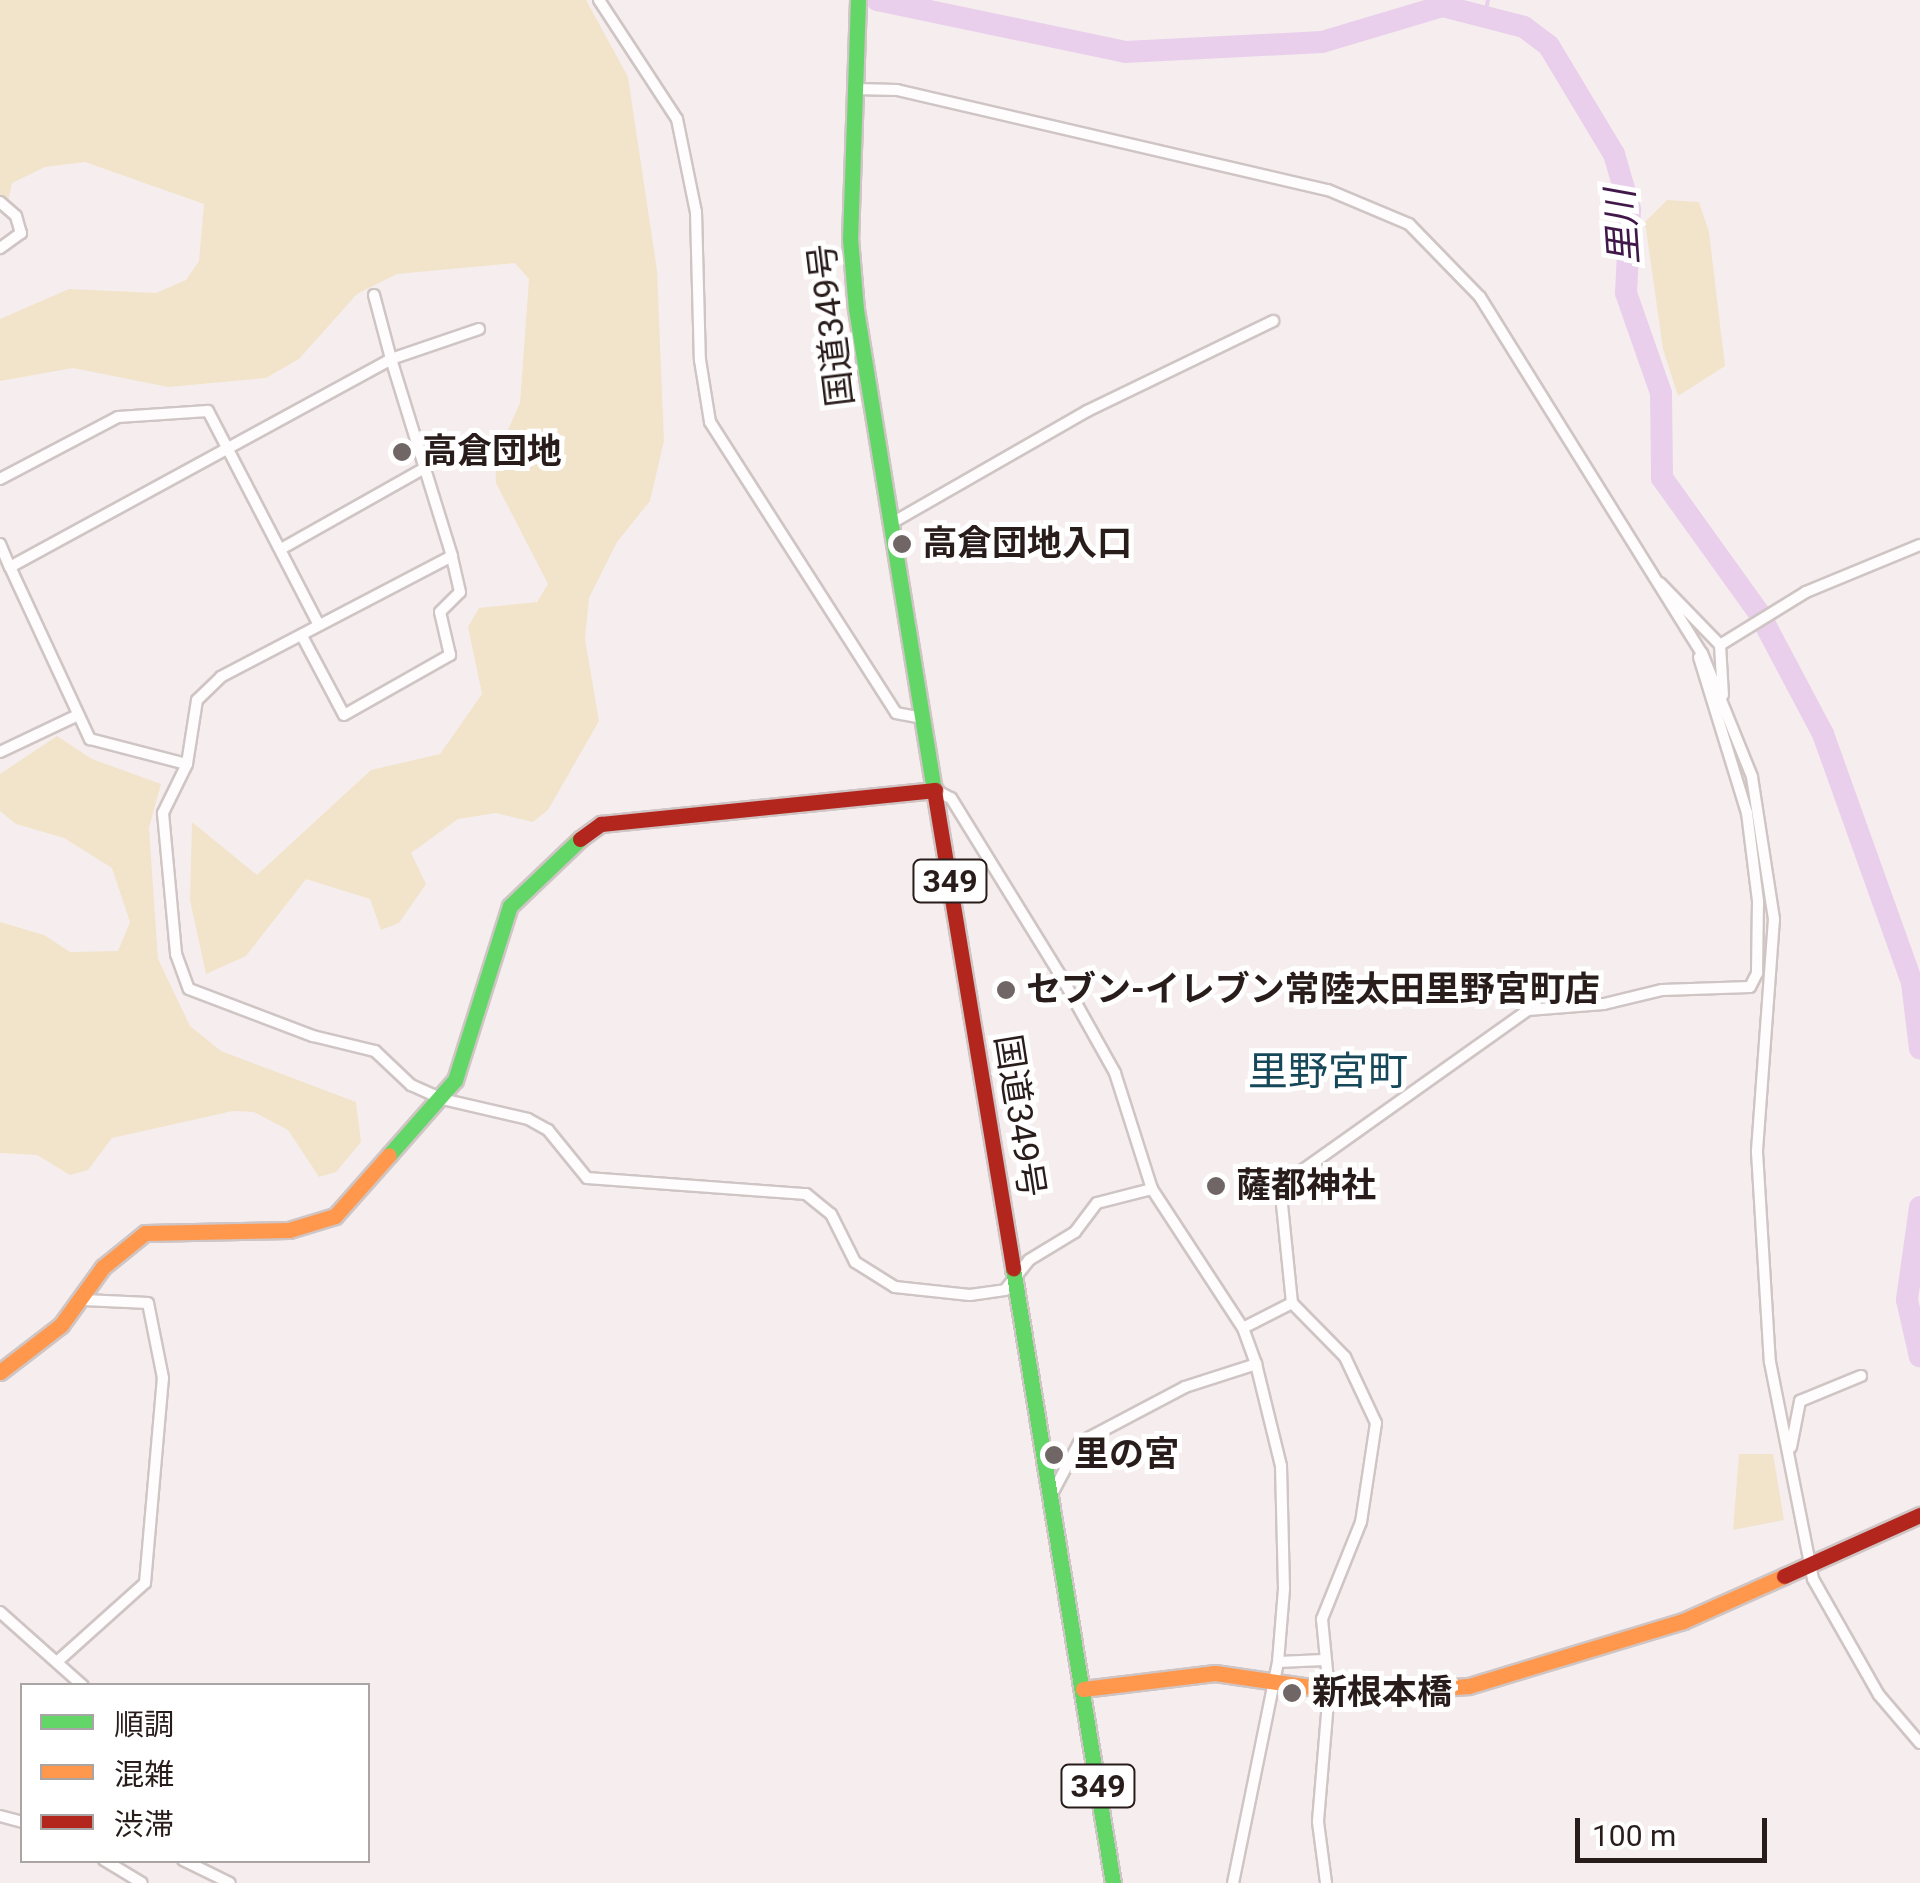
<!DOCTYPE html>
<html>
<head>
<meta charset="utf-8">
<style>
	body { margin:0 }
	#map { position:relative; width:1920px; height:1883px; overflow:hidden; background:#f6eeee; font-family:Roboto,"Noto Sans JP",sans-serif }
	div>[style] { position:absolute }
	.green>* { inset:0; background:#f2e4ca }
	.stream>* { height:4px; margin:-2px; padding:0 2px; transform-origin:2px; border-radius:2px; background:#e9cfeb }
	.river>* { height:22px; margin:-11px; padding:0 11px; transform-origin:11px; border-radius:11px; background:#e9cfeb }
	.roads { filter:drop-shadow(2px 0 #cfc5c4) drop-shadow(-2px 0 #cfc5c4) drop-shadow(0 2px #cfc5c4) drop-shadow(0 -2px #cfc5c4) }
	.street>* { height:10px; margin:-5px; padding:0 5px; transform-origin:5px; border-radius:5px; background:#fefcfc }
	.fast>* { height:15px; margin:-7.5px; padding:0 7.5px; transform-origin:7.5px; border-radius:7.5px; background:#63d668 }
	.slow>* { height:15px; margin:-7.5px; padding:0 7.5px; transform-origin:7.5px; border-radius:7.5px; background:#ff974d }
	.jam>* { height:15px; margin:-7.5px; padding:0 7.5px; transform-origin:7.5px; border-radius:7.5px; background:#b3261e }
	.dots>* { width:28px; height:28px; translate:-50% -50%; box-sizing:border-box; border:5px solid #fff; border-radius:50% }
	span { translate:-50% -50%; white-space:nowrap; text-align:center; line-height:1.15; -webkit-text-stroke:10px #fff; paint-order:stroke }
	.shield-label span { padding:2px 8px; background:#fff; border:2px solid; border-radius:8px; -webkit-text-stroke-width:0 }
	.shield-label { font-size:32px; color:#291d1c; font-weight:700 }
	.street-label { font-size:35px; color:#291d1c }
	.poi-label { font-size:35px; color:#291d1c; font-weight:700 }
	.left { translate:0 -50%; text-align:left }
	.water-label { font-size:38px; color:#401748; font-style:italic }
	.quarter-label { font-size:40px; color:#164859 }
	.legend { position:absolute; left:20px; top:1683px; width:350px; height:180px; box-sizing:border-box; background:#fff; border:2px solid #a9a5a4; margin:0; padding:12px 18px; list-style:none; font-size:30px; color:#291d1c }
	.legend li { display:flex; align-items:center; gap:20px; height:50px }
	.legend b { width:50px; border:2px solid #a9a5a4 }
	.scale { position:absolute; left:1575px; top:1818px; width:192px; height:45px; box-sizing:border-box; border:5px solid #291d1c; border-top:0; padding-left:12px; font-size:30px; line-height:35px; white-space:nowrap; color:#291d1c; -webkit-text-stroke:8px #fff; paint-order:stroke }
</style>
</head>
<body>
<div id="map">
	<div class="green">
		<div style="clip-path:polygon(0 0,586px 0,628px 77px,657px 270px,664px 441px,650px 501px,617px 542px,589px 598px,585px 639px,599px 721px,548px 810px,533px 822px,496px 813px,458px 819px,411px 853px,426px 884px,399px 923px,381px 930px,370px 899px,306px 879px,246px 956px,206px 974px,190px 900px,192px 822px,257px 875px,371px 770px,440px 754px,482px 694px,468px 627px,479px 608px,537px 602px,548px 584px,496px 483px,495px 458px,520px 403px,529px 279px,515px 263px,397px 274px,357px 294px,299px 359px,266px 378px,168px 387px,73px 368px,0 381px,0 319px,69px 289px,156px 293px,186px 280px,199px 261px,204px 204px,85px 162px,45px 167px,12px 183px,8px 201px,0 203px)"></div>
		<div style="clip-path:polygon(1667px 200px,1699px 202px,1709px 232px,1725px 366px,1678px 396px,1663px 349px,1645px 222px)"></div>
		<div style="clip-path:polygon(57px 736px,92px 759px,161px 784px,149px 828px,158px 959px,190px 1026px,221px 1051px,356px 1102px,361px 1142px,336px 1172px,319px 1177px,288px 1130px,254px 1112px,233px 1111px,112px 1138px,88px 1170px,70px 1175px,37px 1155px,0 1153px,0 922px,44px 935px,70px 952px,118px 951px,130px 922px,112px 868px,64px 838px,16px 824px,0 811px,0 774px)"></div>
		<div style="clip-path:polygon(1739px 1454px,1773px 1454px,1784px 1520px,1733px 1530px)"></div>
	</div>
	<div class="stream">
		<div style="left:1485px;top:14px;width:14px;rotate:-78deg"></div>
	</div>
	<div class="river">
		<div style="left:877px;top:0;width:253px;rotate:11.8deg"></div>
		<div style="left:1125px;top:52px;width:197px;rotate:-2.9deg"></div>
		<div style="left:1322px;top:42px;width:126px;rotate:-16.6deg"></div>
		<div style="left:1443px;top:6px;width:84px;rotate:14.5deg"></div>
		<div style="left:1524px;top:27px;width:31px;rotate:37deg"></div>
		<div style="left:1549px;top:46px;width:126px;rotate:59deg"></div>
		<div style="left:1614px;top:154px;width:57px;rotate:73.8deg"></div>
		<div style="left:1630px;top:209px;width:84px;rotate:92.7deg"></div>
		<div style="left:1626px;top:293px;width:106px;rotate:70.7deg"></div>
		<div style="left:1661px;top:393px;width:85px;rotate:89.3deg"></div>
		<div style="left:1662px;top:478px;width:166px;rotate:54.3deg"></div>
		<div style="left:1759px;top:613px;width:137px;rotate:62.1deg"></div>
		<div style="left:1823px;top:734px;width:264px;rotate:70.3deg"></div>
		<div style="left:1912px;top:983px;width:66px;rotate:83.1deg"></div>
		<div style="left:1920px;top:1207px;width:94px;rotate:98deg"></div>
		<div style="left:1907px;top:1300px;width:58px;rotate:77.2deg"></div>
	</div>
	<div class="roads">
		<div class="street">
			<div style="left:599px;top:0;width:142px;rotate:56.8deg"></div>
			<div style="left:677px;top:119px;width:95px;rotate:78.5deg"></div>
			<div style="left:696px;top:212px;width:148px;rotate:88.5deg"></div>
			<div style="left:700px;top:360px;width:63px;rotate:80.8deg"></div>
			<div style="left:710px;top:422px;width:345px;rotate:57.4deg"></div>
			<div style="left:896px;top:713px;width:26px;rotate:11deg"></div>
			<div style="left:856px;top:89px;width:41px;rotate:1.4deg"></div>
			<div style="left:897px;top:90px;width:442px;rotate:13.1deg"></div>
			<div style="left:1328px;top:190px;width:88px;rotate:22.8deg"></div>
			<div style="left:1409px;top:224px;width:102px;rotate:45.8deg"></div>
			<div style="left:1480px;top:297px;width:420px;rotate:58.1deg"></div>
			<div style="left:1702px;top:653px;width:134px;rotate:68deg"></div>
			<div style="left:1752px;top:777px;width:144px;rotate:81.2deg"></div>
			<div style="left:1774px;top:919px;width:234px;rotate:94.2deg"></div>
			<div style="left:1757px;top:1152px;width:210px;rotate:86.5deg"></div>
			<div style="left:1770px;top:1362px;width:221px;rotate:78.8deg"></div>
			<div style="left:1813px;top:1579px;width:133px;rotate:60.4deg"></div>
			<div style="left:1879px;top:1695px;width:63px;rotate:49.5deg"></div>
			<div style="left:0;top:202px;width:21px;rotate:41deg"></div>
			<div style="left:16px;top:216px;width:18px;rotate:74deg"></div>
			<div style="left:21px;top:233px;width:26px;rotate:144deg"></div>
			<div style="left:374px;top:295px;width:66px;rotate:75.1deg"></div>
			<div style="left:391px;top:359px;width:93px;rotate:-18.8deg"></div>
			<div style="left:0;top:479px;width:133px;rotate:-27.7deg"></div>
			<div style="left:118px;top:417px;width:90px;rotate:-3.8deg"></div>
			<div style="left:208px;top:411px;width:241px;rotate:62.6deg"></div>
			<div style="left:890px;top:524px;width:227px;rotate:-29.8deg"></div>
			<div style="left:1087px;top:411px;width:207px;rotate:-25.8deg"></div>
			<div style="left:0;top:544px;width:25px;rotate:67deg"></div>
			<div style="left:10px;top:567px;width:434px;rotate:-28.6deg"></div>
			<div style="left:391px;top:359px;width:206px;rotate:72.8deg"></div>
			<div style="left:452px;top:556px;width:261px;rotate:152.4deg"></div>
			<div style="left:221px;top:677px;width:33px;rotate:136deg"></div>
			<div style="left:197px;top:700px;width:65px;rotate:98.9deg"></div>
			<div style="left:187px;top:764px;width:55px;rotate:116.1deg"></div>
			<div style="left:163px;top:813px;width:142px;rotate:84.7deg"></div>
			<div style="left:176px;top:954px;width:37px;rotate:70deg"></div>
			<div style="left:189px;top:989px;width:133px;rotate:20.8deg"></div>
			<div style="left:313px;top:1036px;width:64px;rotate:13.6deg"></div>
			<div style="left:375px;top:1051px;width:50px;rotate:43.4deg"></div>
			<div style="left:411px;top:1085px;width:34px;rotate:24deg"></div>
			<div style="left:442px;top:1099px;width:88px;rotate:13.1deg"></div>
			<div style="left:528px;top:1119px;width:23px;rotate:29deg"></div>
			<div style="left:548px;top:1130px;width:62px;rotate:50.9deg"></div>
			<div style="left:587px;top:1178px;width:220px;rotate:4.2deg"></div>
			<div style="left:806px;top:1194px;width:32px;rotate:39deg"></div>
			<div style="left:831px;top:1214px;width:54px;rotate:63.4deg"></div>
			<div style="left:855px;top:1262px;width:47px;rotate:32deg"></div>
			<div style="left:895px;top:1287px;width:75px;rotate:6.1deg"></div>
			<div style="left:970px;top:1295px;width:35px;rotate:-8deg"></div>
			<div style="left:1005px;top:1290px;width:38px;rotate:-51deg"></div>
			<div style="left:1029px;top:1260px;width:54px;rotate:-31.3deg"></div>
			<div style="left:1075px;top:1232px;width:36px;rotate:-53deg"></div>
			<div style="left:1097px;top:1203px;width:57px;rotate:-14.3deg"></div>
			<div style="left:281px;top:549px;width:165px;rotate:-29.4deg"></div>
			<div style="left:10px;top:567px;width:190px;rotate:65.1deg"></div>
			<div style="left:90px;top:739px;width:100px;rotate:14.5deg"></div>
			<div style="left:1660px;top:583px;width:86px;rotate:45.9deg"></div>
			<div style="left:1720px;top:645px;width:50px;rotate:86.6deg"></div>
			<div style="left:302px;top:636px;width:89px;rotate:62deg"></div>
			<div style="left:344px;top:715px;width:122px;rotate:-29.5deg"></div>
			<div style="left:450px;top:655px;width:44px;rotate:-103.1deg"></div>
			<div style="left:440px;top:612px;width:28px;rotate:-45deg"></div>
			<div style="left:460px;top:592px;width:37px;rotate:-103deg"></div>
			<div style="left:1720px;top:645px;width:101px;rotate:-31.6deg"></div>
			<div style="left:1806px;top:592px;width:123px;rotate:-22.4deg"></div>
			<div style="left:0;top:752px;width:86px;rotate:-25.4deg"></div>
			<div style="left:935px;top:790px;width:18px;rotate:27deg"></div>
			<div style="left:951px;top:798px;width:211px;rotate:58.3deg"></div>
			<div style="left:1062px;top:978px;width:109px;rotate:60.8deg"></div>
			<div style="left:1115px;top:1073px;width:122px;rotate:72.3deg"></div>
			<div style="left:1152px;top:1189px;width:166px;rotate:56.8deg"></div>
			<div style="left:1243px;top:1328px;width:38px;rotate:70deg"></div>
			<div style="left:1256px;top:1364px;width:105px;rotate:76.2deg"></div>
			<div style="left:1281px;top:1466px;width:123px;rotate:88.6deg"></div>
			<div style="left:1284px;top:1589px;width:73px;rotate:94.7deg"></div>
			<div style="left:1278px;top:1662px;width:226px;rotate:101.5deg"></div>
			<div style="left:1292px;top:1303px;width:76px;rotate:45.5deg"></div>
			<div style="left:1345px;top:1357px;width:73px;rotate:64.8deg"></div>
			<div style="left:1376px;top:1423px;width:100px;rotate:98.6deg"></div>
			<div style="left:1361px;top:1522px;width:105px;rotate:111.9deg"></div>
			<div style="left:1322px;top:1619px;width:71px;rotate:84.4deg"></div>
			<div style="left:1329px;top:1690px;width:132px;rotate:94.8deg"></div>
			<div style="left:1318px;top:1822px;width:62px;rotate:82.5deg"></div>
			<div style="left:1243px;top:1328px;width:55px;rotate:-27deg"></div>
			<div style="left:1292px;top:1303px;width:109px;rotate:-95.8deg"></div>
			<div style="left:1281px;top:1195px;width:22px;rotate:-56deg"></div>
			<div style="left:1293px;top:1177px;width:288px;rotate:-35.4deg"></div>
			<div style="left:1528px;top:1010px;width:76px;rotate:-4.5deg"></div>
			<div style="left:1604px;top:1004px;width:60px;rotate:-13.6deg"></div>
			<div style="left:1662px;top:990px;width:88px;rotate:-2deg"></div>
			<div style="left:1750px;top:987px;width:16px;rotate:-63deg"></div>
			<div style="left:1757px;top:973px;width:72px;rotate:-89.2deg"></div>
			<div style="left:1758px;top:901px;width:89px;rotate:-97.1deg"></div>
			<div style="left:1747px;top:813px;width:163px;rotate:-107.1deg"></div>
			<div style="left:1791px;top:1447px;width:47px;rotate:-78.9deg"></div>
			<div style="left:1800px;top:1401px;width:66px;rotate:-22.3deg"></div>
			<div style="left:1053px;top:1492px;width:55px;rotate:-62deg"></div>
			<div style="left:1079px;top:1443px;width:120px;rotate:-27.8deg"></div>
			<div style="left:1185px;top:1387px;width:75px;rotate:-17.9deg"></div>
			<div style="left:0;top:1612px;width:111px;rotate:41.7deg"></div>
			<div style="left:58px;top:1661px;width:117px;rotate:-41.9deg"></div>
			<div style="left:145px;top:1583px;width:206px;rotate:-85deg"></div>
			<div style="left:163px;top:1378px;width:76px;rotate:-101.3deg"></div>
			<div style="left:148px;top:1303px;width:64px;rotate:-177.3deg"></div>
			<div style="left:1278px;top:1662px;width:46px;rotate:-2.5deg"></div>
			<div style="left:0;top:1816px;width:23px;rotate:15deg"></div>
			<div style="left:104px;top:1860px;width:44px;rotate:31.2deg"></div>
			<div style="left:183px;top:1860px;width:52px;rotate:26.1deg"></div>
		</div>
		<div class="fast">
			<div style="left:858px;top:0;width:238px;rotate:91.9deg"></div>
			<div style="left:850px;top:238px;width:71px;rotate:85.2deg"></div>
			<div style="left:856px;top:309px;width:487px;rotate:80.8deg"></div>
			<div style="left:389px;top:1155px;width:100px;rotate:-48.7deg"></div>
			<div style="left:455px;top:1080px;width:182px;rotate:-72.5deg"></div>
			<div style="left:510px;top:906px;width:97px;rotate:-43.7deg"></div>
			<div style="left:1013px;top:1269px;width:622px;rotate:80.75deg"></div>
		</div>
		<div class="slow">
			<div style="left:0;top:1372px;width:77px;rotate:-37.6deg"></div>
			<div style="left:61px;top:1325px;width:72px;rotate:-54.1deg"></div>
			<div style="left:103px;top:1267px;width:54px;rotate:-39deg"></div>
			<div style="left:145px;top:1233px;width:144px;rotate:-1.2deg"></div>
			<div style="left:289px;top:1230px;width:48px;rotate:-16.9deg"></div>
			<div style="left:335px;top:1216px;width:81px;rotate:-48.5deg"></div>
			<div style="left:1083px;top:1689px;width:133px;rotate:-6.9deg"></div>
			<div style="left:1215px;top:1673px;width:146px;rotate:8.3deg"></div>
			<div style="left:1359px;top:1694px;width:110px;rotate:-4.2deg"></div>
			<div style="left:1469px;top:1686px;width:224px;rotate:-16.9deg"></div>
			<div style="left:1683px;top:1621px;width:111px;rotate:-24deg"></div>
		</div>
		<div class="jam">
			<div style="left:934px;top:790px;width:485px;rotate:80.6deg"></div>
			<div style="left:580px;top:839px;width:26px;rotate:-36deg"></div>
			<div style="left:601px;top:824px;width:336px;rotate:-5.8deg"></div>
			<div style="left:1784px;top:1576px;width:149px;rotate:-24.2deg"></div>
		</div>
	</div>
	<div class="dots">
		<div style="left:402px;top:452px;background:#716666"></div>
		<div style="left:902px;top:544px;background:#716666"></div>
		<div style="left:1006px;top:990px;background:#716666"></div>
		<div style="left:1216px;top:1186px;background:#716666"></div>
		<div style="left:1054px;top:1455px;background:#716666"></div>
		<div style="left:1292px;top:1693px;background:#716666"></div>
	</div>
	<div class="shield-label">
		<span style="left:950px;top:881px">349</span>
		<span style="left:1098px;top:1786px">349</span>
	</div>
	<div class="street-label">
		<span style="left:832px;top:325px;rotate:-97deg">国道349号</span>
		<span style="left:1019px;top:1116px;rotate:81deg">国道349号</span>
	</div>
	<div class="poi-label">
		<span class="left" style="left:422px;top:452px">高倉団地</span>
		<span class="left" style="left:922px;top:544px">高倉団地入口</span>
		<span class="left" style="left:1026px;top:990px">セブン-イレブン常陸太田里野宮町店</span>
		<span class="left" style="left:1236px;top:1186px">薩都神社</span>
		<span class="left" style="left:1074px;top:1455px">里の宮</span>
		<span class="left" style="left:1312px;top:1693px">新根本橋</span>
	</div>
	<div class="water-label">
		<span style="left:1623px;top:227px;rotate:-94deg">里川</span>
	</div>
	<div class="quarter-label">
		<span style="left:1328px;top:1072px">里野宮町</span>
	</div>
	<ul class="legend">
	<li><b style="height:12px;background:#63d668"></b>順調</li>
	<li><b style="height:12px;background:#ff974d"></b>混雑</li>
	<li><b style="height:12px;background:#b3261e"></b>渋滞</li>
	</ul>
	<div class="scale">100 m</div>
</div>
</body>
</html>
